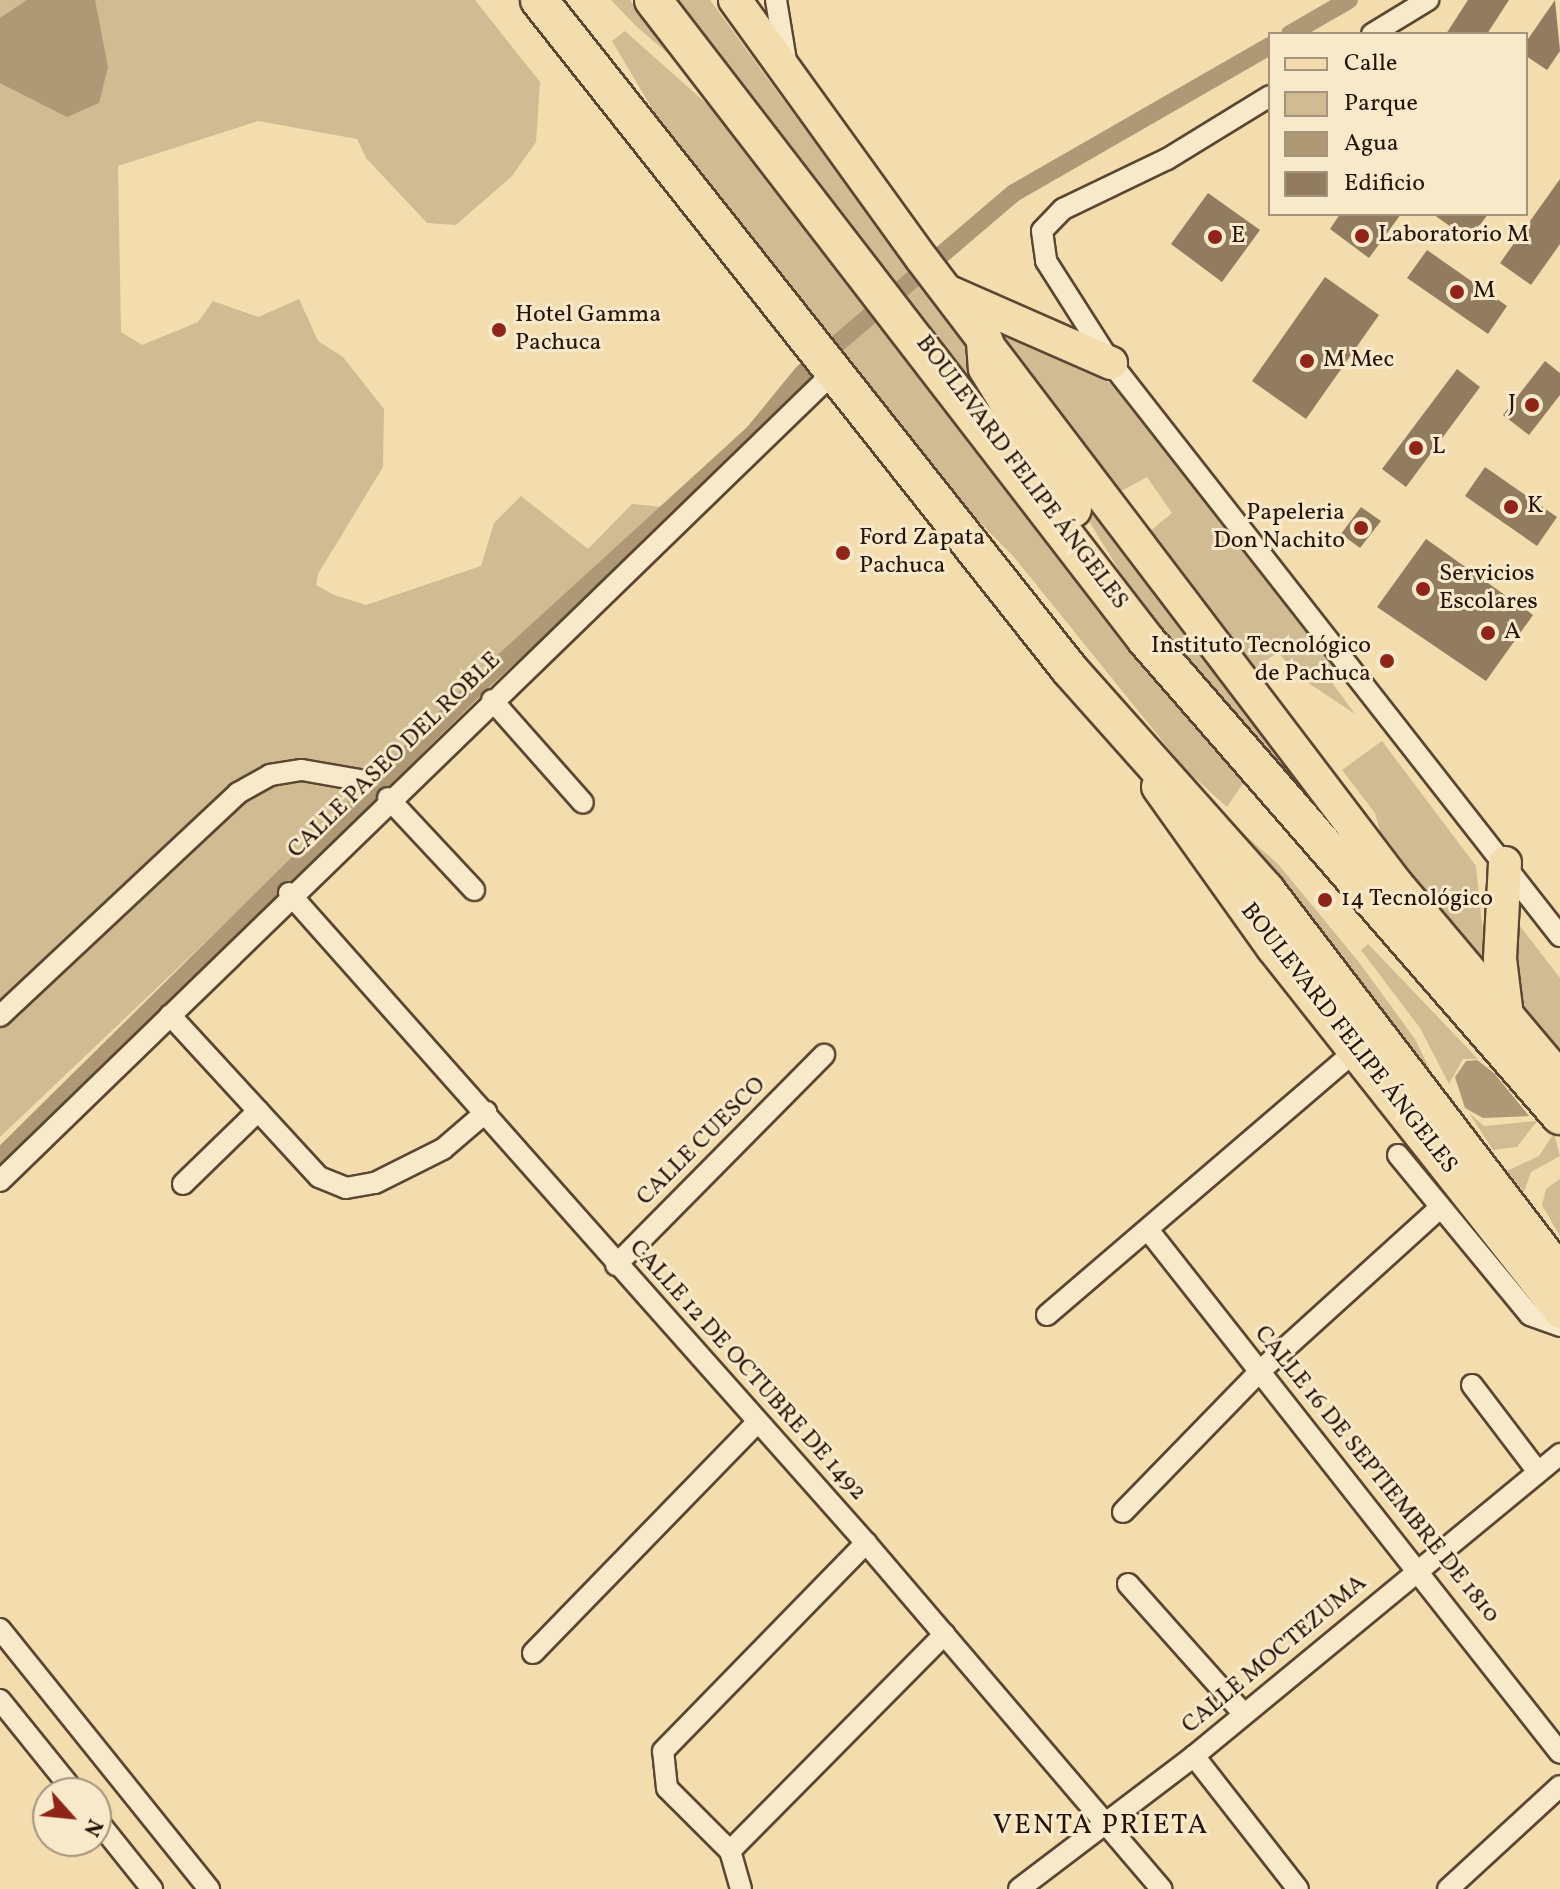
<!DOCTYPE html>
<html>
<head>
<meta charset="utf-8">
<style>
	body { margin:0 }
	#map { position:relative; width:1560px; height:1889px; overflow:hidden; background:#f3ddae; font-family:Vollkorn,serif }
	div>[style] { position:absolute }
	.green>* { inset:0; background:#d0bb92 }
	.water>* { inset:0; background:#ae9876 }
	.canal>* { height:18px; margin:-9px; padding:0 9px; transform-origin:9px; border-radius:9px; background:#ae9876 }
	.building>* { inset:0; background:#927c5f }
	.roads { filter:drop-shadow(2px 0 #5b4632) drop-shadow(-2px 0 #5b4632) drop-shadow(0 2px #5b4632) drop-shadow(0 -2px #5b4632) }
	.street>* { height:20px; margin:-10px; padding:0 10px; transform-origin:10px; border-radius:10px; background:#f7e9ca }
	.primary>* { height:32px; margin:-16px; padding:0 16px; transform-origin:16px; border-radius:16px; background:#f3ddae }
	.highway>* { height:36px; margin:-18px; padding:0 18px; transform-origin:18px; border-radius:18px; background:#f3ddae }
	.dots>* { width:22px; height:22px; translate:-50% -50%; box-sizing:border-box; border:4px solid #f7e9ca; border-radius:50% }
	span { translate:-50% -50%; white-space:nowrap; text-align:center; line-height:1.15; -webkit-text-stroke:6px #f7e9ca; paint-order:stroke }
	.poi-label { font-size:24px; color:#281309 }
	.left { translate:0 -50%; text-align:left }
	.right { translate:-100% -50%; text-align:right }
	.street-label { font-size:24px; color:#281309 }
	.quarter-label { font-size:28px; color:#281309; letter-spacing:2px }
	.legend { position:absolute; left:1268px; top:32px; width:260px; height:184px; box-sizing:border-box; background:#f7e9ca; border:2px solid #a4937d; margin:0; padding:10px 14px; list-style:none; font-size:24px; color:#281309 }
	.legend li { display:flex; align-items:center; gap:16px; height:40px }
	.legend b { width:40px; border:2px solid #a4937d }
	.north { position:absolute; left:32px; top:1777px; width:80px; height:80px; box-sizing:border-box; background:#f7e9ca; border:2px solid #a4937d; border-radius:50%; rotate:117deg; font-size:22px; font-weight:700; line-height:32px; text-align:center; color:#281309 }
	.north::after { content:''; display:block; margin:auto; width:28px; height:36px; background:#8f2418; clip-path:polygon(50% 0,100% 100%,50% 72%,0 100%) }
</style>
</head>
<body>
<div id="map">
	<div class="green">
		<div style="clip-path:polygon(0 0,475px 0,540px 82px,536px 142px,512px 176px,456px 225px,427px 223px,366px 158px,357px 139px,258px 121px,118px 166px,121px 332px,142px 345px,198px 322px,213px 301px,258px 317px,299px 299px,318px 341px,343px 357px,384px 409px,383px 467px,318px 574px,316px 585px,334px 595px,366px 605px,481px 566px,494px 523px,521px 496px,588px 549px,632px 504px,663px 507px,0 1137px)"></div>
		<div style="clip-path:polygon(611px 0,630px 0,673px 58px,636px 26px)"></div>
		<div style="clip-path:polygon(662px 0,710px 0,994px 386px,1053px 491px)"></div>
		<div style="clip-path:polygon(625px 31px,716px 112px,1228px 759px,1244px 782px,1227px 807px,1186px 770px,1014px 557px,945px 487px,687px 167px,612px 41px)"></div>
		<div style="clip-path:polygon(973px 304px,1122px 390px,1336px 663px,1325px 673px,1355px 714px,1298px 676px,1278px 652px,1253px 670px,1144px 536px,1172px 513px,1147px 477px,1116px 494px)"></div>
		<div style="clip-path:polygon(1086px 495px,1458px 978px,1146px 614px,1087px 518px)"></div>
		<div style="clip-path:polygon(1382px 741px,1476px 866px,1487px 972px,1383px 842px,1375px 813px,1342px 770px)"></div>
		<div style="clip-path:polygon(1217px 811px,1278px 864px,1358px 961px,1415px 1039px,1441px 1092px)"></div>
		<div style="clip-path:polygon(1513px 917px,1560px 978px,1560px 1063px,1517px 1001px)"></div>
		<div style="clip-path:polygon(1368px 944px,1478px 1059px,1463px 1059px,1449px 1084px,1420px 1028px,1361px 950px)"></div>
		<div style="clip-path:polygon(1469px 1113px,1484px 1126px,1537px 1121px,1517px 1147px,1493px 1150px)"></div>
		<div style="clip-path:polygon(1554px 1133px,1560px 1156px,1531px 1172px,1524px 1192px,1507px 1171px,1539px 1156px)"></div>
		<div style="clip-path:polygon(1560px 1179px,1560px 1236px,1542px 1205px,1546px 1189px)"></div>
	</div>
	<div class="water">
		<div style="clip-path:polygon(27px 0,95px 0,108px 67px,99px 103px,67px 117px,0 83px,0 18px)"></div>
		<div style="clip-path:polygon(1477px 1060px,1494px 1073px,1529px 1116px,1483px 1118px,1465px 1108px,1455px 1077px,1466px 1061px)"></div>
	</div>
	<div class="canal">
		<div style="left:1290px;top:34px;width:68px;rotate:-30deg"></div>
		<div style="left:0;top:1158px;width:687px;rotate:-44.65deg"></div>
		<div style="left:489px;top:675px;width:359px;rotate:-42.4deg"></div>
		<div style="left:754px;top:433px;width:77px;rotate:-50.8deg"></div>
		<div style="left:803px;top:373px;width:277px;rotate:-40.5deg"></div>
		<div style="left:1014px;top:193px;width:295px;rotate:-29.9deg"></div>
	</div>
	<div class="building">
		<div style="clip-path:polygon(1468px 0,1509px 0,1487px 34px,1446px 34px)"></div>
		<div style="clip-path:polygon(1555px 0,1560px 51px,1547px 70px,1526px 56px,1526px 42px)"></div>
		<div style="clip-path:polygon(1560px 179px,1560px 244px,1531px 285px,1500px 263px)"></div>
		<div style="clip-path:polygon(1208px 193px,1260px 230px,1222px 282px,1171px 244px)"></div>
		<div style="clip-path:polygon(1340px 214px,1401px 214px,1369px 258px,1330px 229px)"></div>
		<div style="clip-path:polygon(1433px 214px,1488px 214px,1469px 240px)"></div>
		<div style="clip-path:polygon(1427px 250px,1507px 306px,1488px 334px,1407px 278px)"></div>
		<div style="clip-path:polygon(1325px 277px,1379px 315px,1306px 419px,1252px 381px)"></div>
		<div style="clip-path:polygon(1545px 361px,1560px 373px,1560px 395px,1529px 435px,1503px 415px)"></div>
		<div style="clip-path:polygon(1457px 369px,1480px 387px,1406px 487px,1382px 469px)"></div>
		<div style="clip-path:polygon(1485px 467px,1557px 517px,1537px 546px,1465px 496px)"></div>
		<div style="clip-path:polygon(1361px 507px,1381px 521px,1360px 548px,1341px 534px)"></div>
		<div style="clip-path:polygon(1426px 539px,1533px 615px,1486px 681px,1377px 607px)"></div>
	</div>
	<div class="roads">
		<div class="street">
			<div style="left:776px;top:0;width:62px;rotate:80.7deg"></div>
			<div style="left:1372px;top:34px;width:66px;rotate:-31.3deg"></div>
			<div style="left:1270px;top:96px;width:121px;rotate:148.5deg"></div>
			<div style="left:1167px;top:159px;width:115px;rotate:154.3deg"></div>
			<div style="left:1063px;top:209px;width:30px;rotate:134deg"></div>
			<div style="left:1042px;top:231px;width:30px;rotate:82deg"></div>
			<div style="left:1046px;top:261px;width:121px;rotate:57.5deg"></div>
			<div style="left:1111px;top:363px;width:728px;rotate:51.92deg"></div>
			<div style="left:492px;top:700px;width:137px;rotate:48.5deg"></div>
			<div style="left:388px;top:798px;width:126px;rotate:46.9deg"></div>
			<div style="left:289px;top:893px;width:869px;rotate:48.4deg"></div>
			<div style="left:866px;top:1543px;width:455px;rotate:49.5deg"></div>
			<div style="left:170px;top:1015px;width:220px;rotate:47.4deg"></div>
			<div style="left:319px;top:1177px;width:29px;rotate:22deg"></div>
			<div style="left:346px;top:1188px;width:29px;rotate:-10deg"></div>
			<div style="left:375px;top:1183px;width:76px;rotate:-26.6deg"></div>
			<div style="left:443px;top:1149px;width:57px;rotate:-40.7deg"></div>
			<div style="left:0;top:1016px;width:326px;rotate:-43.1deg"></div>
			<div style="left:238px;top:793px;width:37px;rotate:-29deg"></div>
			<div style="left:270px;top:775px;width:32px;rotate:-9deg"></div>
			<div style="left:302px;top:770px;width:59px;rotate:9.8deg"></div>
			<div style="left:1398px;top:1155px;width:207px;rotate:50.5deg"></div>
			<div style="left:1530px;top:1315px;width:32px;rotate:20deg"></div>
			<div style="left:0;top:1181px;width:1159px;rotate:-44.13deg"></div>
			<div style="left:183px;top:1184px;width:105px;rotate:-44.2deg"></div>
			<div style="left:1149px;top:1231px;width:664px;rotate:51.78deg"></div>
			<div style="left:616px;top:1265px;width:296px;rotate:-45.3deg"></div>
			<div style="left:1047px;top:1315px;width:406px;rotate:-40.6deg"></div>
			<div style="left:1472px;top:1385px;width:109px;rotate:52.8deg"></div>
			<div style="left:1123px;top:1512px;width:197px;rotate:-45.8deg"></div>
			<div style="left:1260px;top:1371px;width:243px;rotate:-42.2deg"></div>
			<div style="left:1128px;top:1584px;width:173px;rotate:48.3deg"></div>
			<div style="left:0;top:1629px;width:334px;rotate:51.2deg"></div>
			<div style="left:533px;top:1653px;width:318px;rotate:-45.8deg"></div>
			<div style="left:0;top:1700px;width:119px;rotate:51.1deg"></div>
			<div style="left:1194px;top:1756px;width:169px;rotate:52deg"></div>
			<div style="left:96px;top:1819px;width:90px;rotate:51.3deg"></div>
			<div style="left:730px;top:1851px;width:305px;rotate:-45.3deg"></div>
			<div style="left:741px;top:1889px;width:40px;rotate:-106deg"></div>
			<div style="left:730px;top:1851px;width:89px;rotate:-135deg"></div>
			<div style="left:667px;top:1788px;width:37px;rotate:-96deg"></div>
			<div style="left:663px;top:1751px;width:291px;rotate:-45.7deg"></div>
			<div style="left:1019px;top:1889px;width:220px;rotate:-37.2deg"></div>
			<div style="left:1194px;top:1756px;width:475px;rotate:-39.5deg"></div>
			<div style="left:1448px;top:1889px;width:152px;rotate:-42.6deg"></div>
		</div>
		<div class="primary">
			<div style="left:735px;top:0;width:319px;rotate:54.2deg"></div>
			<div style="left:922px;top:259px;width:784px;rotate:52.78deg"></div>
			<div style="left:1396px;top:883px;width:255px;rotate:49.9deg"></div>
			<div style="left:949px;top:292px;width:177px;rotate:23.7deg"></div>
			<div style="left:1158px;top:787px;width:198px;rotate:54.5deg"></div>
			<div style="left:1273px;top:948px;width:464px;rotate:51.7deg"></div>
			<div style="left:1505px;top:863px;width:96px;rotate:93deg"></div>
			<div style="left:1500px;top:959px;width:57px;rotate:83deg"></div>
		</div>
		<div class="highway">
			<div style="left:539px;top:0;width:855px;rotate:51.6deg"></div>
			<div style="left:1070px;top:670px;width:295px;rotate:48.3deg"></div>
			<div style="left:1266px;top:890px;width:484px;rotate:52.6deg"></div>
			<div style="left:653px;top:0;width:808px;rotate:52.39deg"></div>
			<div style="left:1146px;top:640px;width:631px;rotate:48.98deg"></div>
			<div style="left:985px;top:342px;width:26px;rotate:86deg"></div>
			<div style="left:987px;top:368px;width:165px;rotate:58.6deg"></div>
		</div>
	</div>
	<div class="dots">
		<div style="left:1362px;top:236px;background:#8f2418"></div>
		<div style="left:1215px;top:237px;background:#8f2418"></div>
		<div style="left:1457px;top:292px;background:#8f2418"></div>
		<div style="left:499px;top:330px;background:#8f2418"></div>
		<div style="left:1307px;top:361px;background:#8f2418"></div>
		<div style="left:1532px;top:405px;background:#8f2418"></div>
		<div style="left:1416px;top:448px;background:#8f2418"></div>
		<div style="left:1511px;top:507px;background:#8f2418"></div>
		<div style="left:1361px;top:528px;background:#8f2418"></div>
		<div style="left:843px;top:553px;background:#8f2418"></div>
		<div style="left:1423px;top:589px;background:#8f2418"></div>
		<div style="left:1488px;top:633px;background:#8f2418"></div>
		<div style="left:1387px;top:661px;background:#8f2418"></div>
		<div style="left:1325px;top:900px;background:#8f2418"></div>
	</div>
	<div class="poi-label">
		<span class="left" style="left:1378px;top:236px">Laboratorio M</span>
		<span class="left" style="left:1231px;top:237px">E</span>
		<span class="left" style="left:1473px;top:292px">M</span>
		<span class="left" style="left:515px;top:330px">Hotel Gamma<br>Pachuca</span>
		<span class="left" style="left:1323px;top:361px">M Mec</span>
		<span class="right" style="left:1516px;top:405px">J</span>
		<span class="left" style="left:1432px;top:448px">L</span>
		<span class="left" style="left:1527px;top:507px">K</span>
		<span class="right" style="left:1345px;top:528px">Papeleria<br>Don Nachito</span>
		<span class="left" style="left:859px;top:553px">Ford Zapata<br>Pachuca</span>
		<span class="left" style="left:1439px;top:589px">Servicios<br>Escolares</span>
		<span class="left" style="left:1504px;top:633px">A</span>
		<span class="right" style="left:1371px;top:661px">Instituto Tecnológico<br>de Pachuca</span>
		<span class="left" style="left:1341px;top:900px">14 Tecnológico</span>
	</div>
	<div class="street-label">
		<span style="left:1021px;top:473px;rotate:53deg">BOULEVARD FELIPE ÁNGELES</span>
		<span style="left:395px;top:756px;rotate:-44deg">CALLE PASEO DEL ROBLE</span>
		<span style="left:1348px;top:1039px;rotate:52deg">BOULEVARD FELIPE ÁNGELES</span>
		<span style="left:702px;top:1142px;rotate:-45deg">CALLE CUESCO</span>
		<span style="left:747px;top:1371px;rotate:48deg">CALLE 12 DE OCTUBRE DE 1492</span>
		<span style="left:1376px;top:1475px;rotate:51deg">CALLE 16 DE SEPTIEMBRE DE 1810</span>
		<span style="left:1275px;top:1655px;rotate:-40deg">CALLE MOCTEZUMA</span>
	</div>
	<div class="quarter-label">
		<span style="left:1101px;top:1826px">VENTA PRIETA</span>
	</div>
	<ul class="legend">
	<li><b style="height:10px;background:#f3ddae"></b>Calle</li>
	<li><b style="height:22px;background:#d0bb92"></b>Parque</li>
	<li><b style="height:22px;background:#ae9876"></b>Agua</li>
	<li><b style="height:22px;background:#927c5f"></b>Edificio</li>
	</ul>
	<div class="north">N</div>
</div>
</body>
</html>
